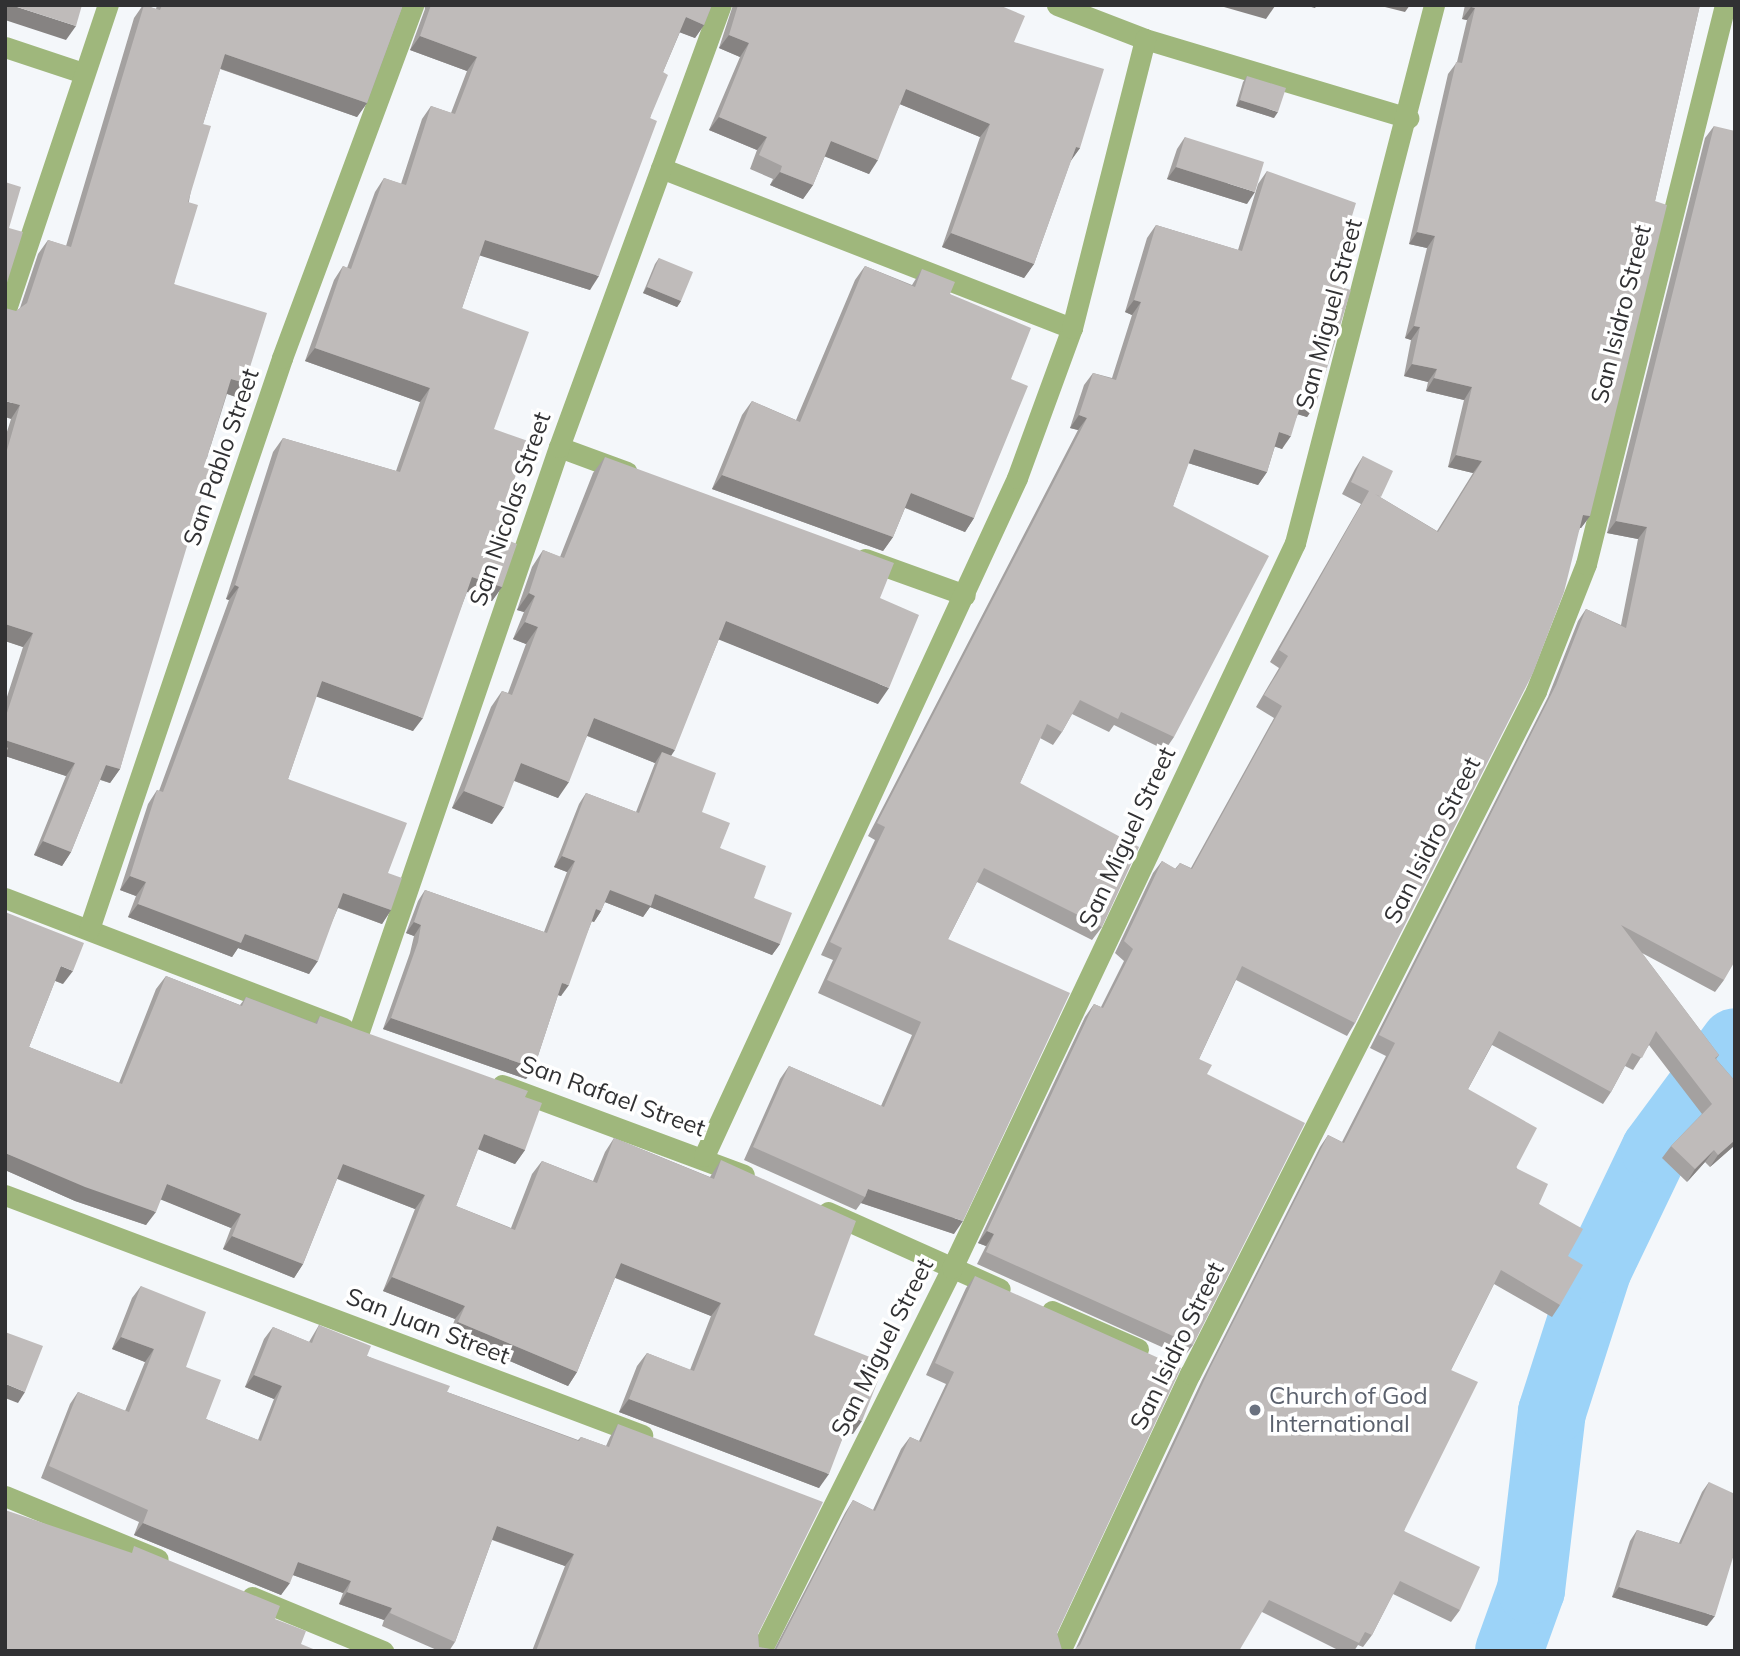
<!DOCTYPE html>
<html>
<head>
<meta charset="utf-8">
<style>
	body { margin:0 }
	#map { position:relative; width:1740px; height:1656px; overflow:hidden; background:#f4f7fa; font-family:Mulish,sans-serif }
	div>[style] { position:absolute }
	.river>* { height:68px; margin:-34px; padding:0 34px; transform-origin:34px; border-radius:34px; background:#9cd3f8 }
	.street>* { height:21px; margin:-10.5px; padding:0 10.5px; transform-origin:10.5px; border-radius:10.5px; background:#9fb77c }
	.wall>* { inset:0; background:#a4a1a0 }
	.shaded-wall>* { inset:0; background:#868382 }
	.building>* { inset:0; background:#bfbbba }
	.dots>* { width:19px; height:19px; translate:-50% -50%; box-sizing:border-box; border:4px solid #fff; border-radius:50% }
	span { translate:-50% -50%; white-space:nowrap; text-align:center; line-height:1.15; -webkit-text-stroke:7px #fff; paint-order:stroke }
	.street-label { font-size:24px; color:#313133 }
	.worship-label { font-size:24px; color:#5b616d }
	.left { translate:0 -50%; text-align:left }
	.frame { position:absolute; inset:0; border:7px solid #313133; pointer-events:none }
</style>
</head>
<body>
<div id="map">
	<div class="river">
		<div style="left:1509px;top:1651px;width:65px;rotate:-70.2deg"></div>
		<div style="left:1531px;top:1590px;width:179px;rotate:-83.3deg"></div>
		<div style="left:1552px;top:1412px;width:150px;rotate:-72.2deg"></div>
		<div style="left:1598px;top:1269px;width:132px;rotate:-64.4deg"></div>
		<div style="left:1655px;top:1150px;width:134px;rotate:-53.5deg"></div>
	</div>
	<div class="street">
		<div style="left:1057px;top:5px;width:94px;rotate:21.1deg"></div>
		<div style="left:1145px;top:39px;width:275px;rotate:16.7deg"></div>
		<div style="left:5px;top:47px;width:82px;rotate:18.4deg"></div>
		<div style="left:661px;top:168px;width:441px;rotate:21.3deg"></div>
		<div style="left:5px;top:312px;width:324px;rotate:-71.5deg"></div>
		<div style="left:559px;top:447px;width:72px;rotate:20.2deg"></div>
		<div style="left:865px;top:559px;width:106px;rotate:19.8deg"></div>
		<div style="left:5px;top:898px;width:362px;rotate:21deg"></div>
		<div style="left:89px;top:929px;width:603px;rotate:-71.32deg"></div>
		<div style="left:282px;top:358px;width:377px;rotate:-69.6deg"></div>
		<div style="left:358px;top:1034px;width:620px;rotate:-71.1deg"></div>
		<div style="left:559px;top:447px;width:471px;rotate:-69.9deg"></div>
		<div style="left:502px;top:1085px;width:258px;rotate:20.4deg"></div>
		<div style="left:704px;top:1156px;width:747px;rotate:-65.22deg"></div>
		<div style="left:1017px;top:478px;width:160px;rotate:-69.9deg"></div>
		<div style="left:1072px;top:328px;width:298px;rotate:-75.8deg"></div>
		<div style="left:5px;top:1195px;width:681px;rotate:20.64deg"></div>
		<div style="left:828px;top:1212px;width:188px;rotate:24.1deg"></div>
		<div style="left:1052px;top:1311px;width:94px;rotate:23.8deg"></div>
		<div style="left:5px;top:1496px;width:165px;rotate:22.4deg"></div>
		<div style="left:252px;top:1597px;width:142px;rotate:22.4deg"></div>
		<div style="left:761px;top:1651px;width:428px;rotate:-63.5deg"></div>
		<div style="left:952px;top:1268px;width:802px;rotate:-64.68deg"></div>
		<div style="left:1295px;top:543px;width:556px;rotate:-75.51deg"></div>
		<div style="left:1060px;top:1651px;width:306px;rotate:-64.9deg"></div>
		<div style="left:1190px;top:1374px;width:766px;rotate:-63.13deg"></div>
		<div style="left:1536px;top:691px;width:136px;rotate:-68.5deg"></div>
		<div style="left:1586px;top:564px;width:576px;rotate:-76.04deg"></div>
	</div>
	<div class="wall">
		<div style="clip-path:polygon(143px 5px,156px 9px,157px 5px,403px 5px,367px 103px,357px 117px,220px 69px,203px 124px,174px 284px,245px 383px,236px 397px,227px 394px,206px 461px,120px 769px,110px 783px,100px 780px,71px 852px,62px 866px,34px 855px,66px 776px,5px 756px,5px 703px,23px 647px,5px 641px,5px 438px,11px 419px,16px 311px,20px 308px,38px 254px,48px 240px,66px 246px,134px 18px)"></div>
		<div style="clip-path:polygon(424px 5px,712px 5px,704px 25px,695px 38px,680px 32px,663px 72px,650px 118px,590px 290px,480px 255px,462px 308px,494px 429px,506px 503px,500px 537px,502px 587px,492px 601px,467px 592px,413px 731px,316px 696px,288px 779px,388px 873px,391px 910px,382px 924px,338px 908px,309px 974px,238px 948px,232px 957px,128px 917px,136px 896px,120px 890px,148px 804px,157px 790px,159px 791px,229px 600px,226px 599px,273px 452px,283px 438px,396px 471px,420px 402px,305px 361px,334px 280px,343px 266px,347px 268px,375px 192px,384px 178px,401px 184px,422px 119px,431px 106px,451px 113px,467px 71px,410px 50px,425px 9px)"></div>
		<div style="clip-path:polygon(733px 5px,999px 5px,1014px 42px,1080px 148px,1071px 160px,1034px 264px,1024px 278px,942px 247px,980px 137px,900px 104px,869px 174px,825px 156px,813px 185px,803px 199px,770px 185px,773px 179px,750px 169px,757px 150px,709px 130px,740px 57px,719px 48px)"></div>
		<div style="clip-path:polygon(1465px 5px,1700px 5px,1655px 201px,1590px 516px,1581px 528px,1580px 528px,1355px 1023px,1347px 1036px,1236px 980px,1199px 1059px,1207px 1074px,1193px 1345px,1184px 1357px,977px 1264px,986px 1246px,978px 1243px,1085px 1017px,1094px 1004px,1101px 1007px,1124px 961px,1115px 953px,1153px 873px,1162px 861px,1175px 869px,1180px 863px,1191px 868px,1274px 718px,1256px 707px,1279px 668px,1270px 662px,1361px 504px,1342px 494px,1355px 469px,1363px 456px,1380px 497px,1437px 531px,1473px 473px,1448px 467px,1464px 400px,1426px 391px,1428px 382px,1404px 376px,1411px 340px,1405px 338px,1427px 248px,1409px 244px,1448px 74px,1457px 62px,1467px 20px,1462px 19px)"></div>
		<div style="clip-path:polygon(1247px 76px,1274px 118px,1236px 106px,1243px 82px)"></div>
		<div style="clip-path:polygon(1714px 126px,1724px 980px,1715px 992px,1642px 953px,1719px 1055px,1716px 1059px,1735px 1081px,1735px 1145px,1710px 1167px,1705px 1162px,1687px 1182px,1662px 1158px,1671px 1146px,1702px 1114px,1649px 1045px,1633px 1070px,1625px 1066px,1611px 1092px,1603px 1104px,1492px 1045px,1468px 1089px,1539px 1204px,1568px 1256px,1560px 1305px,1552px 1317px,1494px 1284px,1451px 1370px,1404px 1531px,1460px 1610px,1451px 1622px,1393px 1594px,1372px 1635px,1363px 1647px,1358px 1645px,1354px 1651px,1340px 1651px,1262px 1612px,1076px 1648px,1202px 1380px,1320px 1147px,1328px 1135px,1342px 1142px,1386px 1056px,1370px 1048px,1548px 697px,1578px 621px,1586px 609px,1621px 625px,1638px 539px,1607px 533px,1705px 138px)"></div>
		<div style="clip-path:polygon(1185px 137px,1247px 204px,1167px 179px,1177px 149px)"></div>
		<div style="clip-path:polygon(1267px 171px,1331px 284px,1316px 404px,1307px 417px,1298px 414px,1282px 449px,1275px 446px,1267px 472px,1258px 485px,1188px 463px,1173px 506px,1174px 737px,1165px 750px,1114px 725px,1109px 732px,1072px 714px,1062px 732px,1053px 745px,1040px 738px,1020px 783px,1102px 927px,1092px 940px,977px 882px,948px 939px,954px 1234px,861px 1203px,856px 1210px,744px 1160px,780px 1079px,789px 1066px,881px 1106px,912px 1035px,818px 993px,833px 960px,821px 955px,875px 840px,868px 836px,1078px 430px,1070px 428px,1084px 385px,1093px 373px,1112px 378px,1132px 315px,1125px 312px,1147px 238px,1156px 225px,1238px 250px,1258px 184px)"></div>
		<div style="clip-path:polygon(659px 258px,681px 301px,677px 307px,643px 293px,655px 264px)"></div>
		<div style="clip-path:polygon(865px 266px,912px 285px,922px 269px,950px 294px,1011px 379px,974px 518px,965px 532px,905px 508px,893px 537px,883px 551px,712px 489px,742px 415px,752px 401px,796px 420px,855px 280px)"></div>
		<div style="clip-path:polygon(605px 457px,880px 598px,878px 704px,719px 639px,671px 756px,720px 848px,754px 898px,780px 944px,772px 955px,650px 907px,643px 917px,605px 902px,601px 911px,594px 922px,592px 921px,561px 996px,558px 995px,534px 1068px,526px 1079px,383px 1029px,410px 953px,414px 936px,406px 933px,418px 901px,425px 890px,544px 932px,567px 872px,554px 867px,579px 804px,586px 793px,636px 812px,655px 763px,587px 736px,558px 798px,514px 781px,492px 824px,452px 808px,491px 707px,502px 691px,508px 693px,526px 644px,513px 639px,524px 612px,517px 610px,532px 567px,543px 550px,560px 557px,593px 473px)"></div>
		<div style="clip-path:polygon(5px 912px,63px 984px,55px 981px,29px 1047px,119px 1083px,156px 989px,166px 976px,240px 1005px,246px 997px,315px 1023px,320px 1016px,525px 1097px,525px 1150px,515px 1164px,478px 1149px,456px 1206px,511px 1228px,532px 1174px,542px 1161px,593px 1181px,605px 1152px,614px 1138px,710px 1177px,721px 1160px,814px 1335px,853px 1434px,846px 1431px,819px 1488px,619px 1412px,637px 1366px,647px 1353px,690px 1370px,711px 1316px,615px 1278px,577px 1372px,568px 1386px,449px 1335px,455px 1319px,383px 1291px,415px 1209px,337px 1179px,303px 1264px,294px 1278px,223px 1249px,231px 1228px,161px 1199px,146px 1225px,75px 1201px,5px 1170px)"></div>
		<div style="clip-path:polygon(975px 1276px,1057px 1633px,1062px 1650px,1065px 1651px,532px 1651px,565px 1566px,492px 1540px,455px 1642px,449px 1651px,439px 1651px,382px 1626px,384px 1620px,339px 1604px,343px 1593px,293px 1575px,281px 1595px,134px 1535px,139px 1522px,41px 1478px,70px 1404px,78px 1392px,125px 1411px,145px 1362px,112px 1349px,132px 1298px,141px 1286px,186px 1367px,206px 1419px,258px 1440px,274px 1399px,245px 1387px,264px 1339px,273px 1327px,309px 1342px,319px 1325px,367px 1356px,447px 1392px,578px 1440px,581px 1437px,606px 1446px,610px 1437px,618px 1424px,758px 1634px,759px 1647px,774px 1650px,845px 1513px,853px 1500px,873px 1510px,901px 1449px,910px 1437px,919px 1441px,946px 1384px,926px 1375px,966px 1288px)"></div>
		<div style="clip-path:polygon(1709px 1482px,1707px 1626px,1612px 1597px,1630px 1541px,1637px 1530px,1679px 1543px,1702px 1492px)"></div>
	</div>
	<div class="shaded-wall">
		<div style="clip-path:polygon(5px 5px,11px 5px,76px 26px,66px 40px,5px 20px)"></div>
		<div style="clip-path:polygon(1217px 5px,1273px 5px,1275px 6px,1266px 19px)"></div>
		<div style="clip-path:polygon(1304px 5px,1317px 5px,1315px 8px)"></div>
		<div style="clip-path:polygon(1377px 5px,1410px 5px,1405px 12px)"></div>
		<div style="clip-path:polygon(1471px 7px,1475px 8px,1467px 20px,1462px 19px)"></div>
		<div style="clip-path:polygon(686px 17px,704px 25px,695px 38px,676px 31px)"></div>
		<div style="clip-path:polygon(729px 35px,749px 43px,740px 57px,719px 48px)"></div>
		<div style="clip-path:polygon(420px 36px,477px 57px,467px 71px,410px 50px)"></div>
		<div style="clip-path:polygon(225px 54px,367px 103px,357px 117px,216px 67px)"></div>
		<div style="clip-path:polygon(906px 89px,990px 124px,980px 137px,897px 103px)"></div>
		<div style="clip-path:polygon(1240px 100px,1278px 112px,1274px 118px,1236px 106px)"></div>
		<div style="clip-path:polygon(719px 117px,767px 137px,757px 150px,709px 130px)"></div>
		<div style="clip-path:polygon(831px 141px,878px 160px,869px 174px,821px 155px)"></div>
		<div style="clip-path:polygon(1076px 147px,1080px 148px,1070px 162px)"></div>
		<div style="clip-path:polygon(1176px 167px,1255px 192px,1247px 204px,1167px 179px)"></div>
		<div style="clip-path:polygon(780px 172px,813px 185px,803px 199px,770px 185px)"></div>
		<div style="clip-path:polygon(1417px 232px,1435px 236px,1427px 248px,1409px 244px)"></div>
		<div style="clip-path:polygon(951px 233px,1034px 264px,1024px 278px,942px 247px)"></div>
		<div style="clip-path:polygon(485px 240px,599px 276px,590px 290px,475px 254px)"></div>
		<div style="clip-path:polygon(647px 287px,681px 301px,677px 307px,643px 293px)"></div>
		<div style="clip-path:polygon(1134px 300px,1141px 302px,1132px 315px,1125px 312px)"></div>
		<div style="clip-path:polygon(1414px 326px,1420px 327px,1411px 340px,1405px 338px)"></div>
		<div style="clip-path:polygon(315px 348px,430px 388px,420px 402px,305px 361px)"></div>
		<div style="clip-path:polygon(1412px 364px,1437px 369px,1428px 382px,1404px 376px)"></div>
		<div style="clip-path:polygon(1434px 378px,1472px 387px,1464px 400px,1426px 391px)"></div>
		<div style="clip-path:polygon(231px 379px,245px 383px,236px 397px,222px 392px)"></div>
		<div style="clip-path:polygon(1302px 400px,1316px 404px,1307px 417px,1293px 413px)"></div>
		<div style="clip-path:polygon(5px 401px,20px 405px,11px 419px,5px 417px)"></div>
		<div style="clip-path:polygon(1079px 415px,1087px 418px,1078px 430px,1070px 428px)"></div>
		<div style="clip-path:polygon(1279px 432px,1291px 436px,1282px 449px,1270px 445px)"></div>
		<div style="clip-path:polygon(1194px 449px,1267px 472px,1258px 485px,1185px 462px)"></div>
		<div style="clip-path:polygon(1456px 455px,1482px 461px,1473px 473px,1448px 467px)"></div>
		<div style="clip-path:polygon(722px 475px,893px 537px,883px 551px,712px 489px)"></div>
		<div style="clip-path:polygon(911px 493px,974px 518px,965px 532px,901px 506px)"></div>
		<div style="clip-path:polygon(1583px 515px,1590px 516px,1581px 528px,1574px 527px)"></div>
		<div style="clip-path:polygon(1616px 521px,1647px 527px,1638px 539px,1607px 533px)"></div>
		<div style="clip-path:polygon(472px 577px,502px 587px,492px 601px,462px 590px)"></div>
		<div style="clip-path:polygon(235px 585px,239px 587px,229px 600px,226px 599px)"></div>
		<div style="clip-path:polygon(529px 593px,535px 596px,524px 612px,517px 610px)"></div>
		<div style="clip-path:polygon(726px 621px,889px 688px,878px 704px,715px 638px)"></div>
		<div style="clip-path:polygon(525px 622px,538px 627px,526px 644px,513px 639px)"></div>
		<div style="clip-path:polygon(5px 624px,33px 633px,23px 647px,5px 641px)"></div>
		<div style="clip-path:polygon(322px 681px,423px 718px,413px 731px,312px 695px)"></div>
		<div style="clip-path:polygon(594px 718px,675px 750px,664px 766px,662px 752px,655px 763px,583px 734px)"></div>
		<div style="clip-path:polygon(5px 740px,75px 763px,66px 776px,5px 756px)"></div>
		<div style="clip-path:polygon(521px 763px,569px 782px,558px 798px,510px 779px)"></div>
		<div style="clip-path:polygon(106px 765px,120px 769px,110px 783px,96px 778px)"></div>
		<div style="clip-path:polygon(464px 791px,504px 807px,492px 824px,452px 808px)"></div>
		<div style="clip-path:polygon(43px 841px,71px 852px,62px 866px,34px 855px)"></div>
		<div style="clip-path:polygon(562px 856px,575px 861px,567px 872px,554px 867px)"></div>
		<div style="clip-path:polygon(130px 876px,146px 882px,136px 896px,120px 890px)"></div>
		<div style="clip-path:polygon(610px 890px,655px 894px,780px 944px,772px 955px,650px 907px,643px 917px,602px 901px)"></div>
		<div style="clip-path:polygon(343px 893px,391px 910px,382px 924px,334px 906px)"></div>
		<div style="clip-path:polygon(138px 904px,245px 934px,318px 961px,309px 974px,238px 948px,232px 957px,128px 917px)"></div>
		<div style="clip-path:polygon(596px 909px,601px 911px,594px 922px,588px 920px)"></div>
		<div style="clip-path:polygon(414px 922px,421px 925px,414px 936px,406px 933px)"></div>
		<div style="clip-path:polygon(61px 966px,73px 971px,63px 984px,51px 979px)"></div>
		<div style="clip-path:polygon(562px 983px,569px 985px,561px 996px,554px 994px)"></div>
		<div style="clip-path:polygon(391px 1018px,534px 1068px,526px 1079px,383px 1029px)"></div>
		<div style="clip-path:polygon(484px 1134px,525px 1150px,515px 1164px,475px 1148px)"></div>
		<div style="clip-path:polygon(1735px 1140px,1735px 1145px,1710px 1167px,1718px 1155px)"></div>
		<div style="clip-path:polygon(1714px 1150px,1705px 1162px,1687px 1182px,1695px 1169px)"></div>
		<div style="clip-path:polygon(5px 1153px,156px 1212px,146px 1225px,75px 1201px,5px 1170px)"></div>
		<div style="clip-path:polygon(343px 1164px,425px 1195px,415px 1209px,333px 1177px)"></div>
		<div style="clip-path:polygon(167px 1184px,241px 1214px,231px 1228px,157px 1198px)"></div>
		<div style="clip-path:polygon(868px 1189px,963px 1221px,954px 1234px,861px 1203px,865px 1197px)"></div>
		<div style="clip-path:polygon(987px 1231px,994px 1234px,986px 1246px,978px 1243px)"></div>
		<div style="clip-path:polygon(232px 1236px,303px 1264px,294px 1278px,223px 1249px)"></div>
		<div style="clip-path:polygon(621px 1263px,721px 1303px,711px 1316px,611px 1276px)"></div>
		<div style="clip-path:polygon(392px 1277px,465px 1306px,455px 1319px,383px 1291px)"></div>
		<div style="clip-path:polygon(458px 1322px,577px 1372px,568px 1386px,449px 1335px)"></div>
		<div style="clip-path:polygon(121px 1337px,154px 1349px,145px 1362px,112px 1349px)"></div>
		<div style="clip-path:polygon(254px 1375px,282px 1386px,274px 1399px,245px 1387px)"></div>
		<div style="clip-path:polygon(6px 1384px,25px 1392px,18px 1403px,5px 1398px)"></div>
		<div style="clip-path:polygon(629px 1399px,829px 1474px,819px 1488px,619px 1412px)"></div>
		<div style="clip-path:polygon(851px 1416px,862px 1421px,853px 1434px,842px 1430px)"></div>
		<div style="clip-path:polygon(143px 1523px,290px 1583px,281px 1595px,134px 1535px)"></div>
		<div style="clip-path:polygon(497px 1526px,574px 1554px,565px 1566px,488px 1538px)"></div>
		<div style="clip-path:polygon(298px 1562px,351px 1581px,343px 1593px,290px 1574px)"></div>
		<div style="clip-path:polygon(1619px 1587px,1715px 1616px,1707px 1626px,1612px 1597px)"></div>
		<div style="clip-path:polygon(347px 1592px,392px 1608px,384px 1620px,339px 1604px)"></div>
	</div>
	<div class="building">
		<div style="clip-path:polygon(11px 5px,82px 5px,76px 26px)"></div>
		<div style="clip-path:polygon(144px 5px,160px 10px,162px 5px,403px 5px,367px 103px,225px 54px,203px 124px,211px 126px,188px 202px,198px 205px,174px 284px,267px 313px,245px 383px,231px 379px,206px 461px,212px 463px,120px 769px,106px 765px,71px 852px,43px 841px,75px 763px,5px 740px,5px 719px,33px 633px,5px 624px,5px 457px,20px 405px,5px 401px,5px 308px,16px 311px,27px 303px,48px 240px,71px 247px)"></div>
		<div style="clip-path:polygon(431px 5px,712px 5px,704px 25px,686px 17px,663px 72px,668px 75px,650px 118px,657px 121px,599px 276px,485px 240px,462px 308px,529px 332px,494px 429px,528px 441px,506px 503px,511px 505px,500px 537px,517px 544px,502px 587px,472px 577px,423px 718px,322px 681px,288px 779px,407px 823px,388px 873px,402px 878px,391px 910px,343px 893px,318px 961px,245px 934px,241px 943px,138px 904px,146px 882px,130px 876px,157px 790px,163px 792px,239px 587px,235px 585px,283px 438px,400px 472px,430px 388px,315px 348px,343px 266px,351px 269px,384px 178px,406px 185px,431px 106px,455px 114px,477px 57px,420px 36px)"></div>
		<div style="clip-path:polygon(738px 5px,999px 5px,1025px 16px,1014px 42px,1104px 69px,1080px 148px,1076px 147px,1034px 264px,951px 233px,990px 124px,906px 89px,878px 160px,831px 141px,813px 185px,780px 172px,782px 166px,759px 155px,767px 137px,719px 117px,749px 43px,729px 35px)"></div>
		<div style="clip-path:polygon(1471px 5px,1700px 5px,1655px 201px,1667px 205px,1590px 516px,1583px 515px,1564px 592px,1533px 673px,1355px 1023px,1242px 966px,1199px 1059px,1212px 1065px,1207px 1074px,1305px 1123px,1193px 1345px,986px 1252px,994px 1234px,987px 1231px,1094px 1004px,1103px 1008px,1133px 949px,1124px 941px,1162px 861px,1176px 869px,1180px 863px,1192px 869px,1282px 706px,1264px 695px,1288px 656px,1279px 650px,1369px 491px,1351px 482px,1363px 456px,1393px 471px,1381px 497px,1375px 494px,1438px 532px,1482px 461px,1456px 455px,1472px 387px,1434px 378px,1437px 369px,1412px 364px,1420px 327px,1414px 326px,1435px 236px,1417px 232px,1456px 62px,1462px 63px,1475px 8px,1471px 7px)"></div>
		<div style="clip-path:polygon(1247px 76px,1286px 88px,1278px 112px,1240px 100px)"></div>
		<div style="clip-path:polygon(1714px 126px,1735px 131px,1735px 961px,1724px 980px,1621px 925px,1719px 1055px,1715px 1058px,1735px 1081px,1735px 1140px,1718px 1155px,1714px 1150px,1695px 1169px,1671px 1146px,1712px 1104px,1656px 1031px,1642px 1058px,1632px 1053px,1611px 1092px,1499px 1031px,1468px 1089px,1537px 1128px,1516px 1168px,1548px 1184px,1539px 1204px,1583px 1229px,1568px 1256px,1583px 1265px,1560px 1305px,1501px 1270px,1451px 1370px,1478px 1382px,1404px 1531px,1480px 1567px,1460px 1610px,1400px 1581px,1372px 1635px,1365px 1632px,1359px 1643px,1269px 1600px,1239px 1651px,1072px 1651px,1080px 1645px,1210px 1368px,1328px 1135px,1344px 1143px,1395px 1043px,1379px 1035px,1556px 685px,1586px 609px,1626px 628px,1647px 527px,1616px 521px)"></div>
		<div style="clip-path:polygon(1185px 137px,1264px 162px,1255px 192px,1176px 167px)"></div>
		<div style="clip-path:polygon(1267px 171px,1356px 203px,1331px 284px,1351px 290px,1316px 404px,1302px 400px,1291px 436px,1279px 432px,1267px 472px,1194px 449px,1173px 506px,1269px 556px,1174px 737px,1121px 712px,1118px 719px,1080px 700px,1062px 732px,1047px 724px,1020px 783px,1139px 847px,1102px 927px,984px 868px,948px 939px,1070px 993px,963px 1221px,868px 1189px,865px 1197px,753px 1147px,789px 1066px,884px 1107px,921px 1022px,827px 980px,842px 948px,830px 942px,885px 827px,877px 823px,1087px 418px,1079px 415px,1093px 373px,1116px 380px,1141px 302px,1134px 300px,1156px 225px,1242px 251px)"></div>
		<div style="clip-path:polygon(5px 182px,21px 187px,9px 228px,23px 232px,5px 289px)"></div>
		<div style="clip-path:polygon(659px 258px,693px 272px,681px 301px,647px 287px)"></div>
		<div style="clip-path:polygon(865px 266px,915px 287px,922px 269px,955px 282px,950px 294px,1031px 328px,1011px 379px,1028px 386px,974px 518px,911px 493px,893px 537px,722px 475px,752px 401px,800px 422px)"></div>
		<div style="clip-path:polygon(605px 457px,894px 563px,880px 598px,919px 615px,889px 688px,726px 621px,675px 750px,594px 718px,569px 782px,521px 763px,504px 807px,464px 791px,502px 691px,512px 695px,538px 627px,525px 622px,535px 596px,529px 593px,543px 550px,564px 558px)"></div>
		<div style="clip-path:polygon(5px 746px,8px 748px,5px 756px)"></div>
		<div style="clip-path:polygon(662px 752px,716px 773px,702px 812px,730px 823px,720px 848px,766px 866px,754px 898px,792px 913px,780px 944px,655px 894px,651px 906px,610px 890px,601px 911px,596px 909px,569px 985px,562px 983px,534px 1068px,391px 1018px,418px 942px,421px 925px,414px 922px,425px 890px,547px 933px,575px 861px,562px 856px,586px 793px,639px 813px)"></div>
		<div style="clip-path:polygon(5px 912px,84px 943px,73px 971px,61px 966px,29px 1047px,122px 1084px,166px 976px,242px 1006px,246px 997px,317px 1024px,320px 1016px,528px 1091px,525px 1097px,542px 1103px,525px 1150px,484px 1134px,456px 1206px,515px 1230px,542px 1161px,597px 1183px,614px 1138px,714px 1179px,721px 1160px,856px 1221px,814px 1335px,885px 1363px,862px 1421px,851px 1416px,829px 1474px,629px 1399px,647px 1353px,694px 1371px,721px 1303px,621px 1263px,577px 1372px,458px 1322px,465px 1306px,392px 1277px,425px 1195px,343px 1164px,303px 1264px,232px 1236px,241px 1214px,167px 1184px,156px 1212px,85px 1187px,5px 1153px)"></div>
		<div style="clip-path:polygon(975px 1276px,1181px 1368px,1057px 1633px,1062px 1650px,1065px 1651px,536px 1651px,574px 1554px,497px 1526px,455px 1642px,390px 1613px,392px 1608px,347px 1592px,351px 1581px,298px 1562px,290px 1583px,143px 1523px,148px 1510px,49px 1466px,78px 1392px,129px 1412px,154px 1349px,121px 1337px,141px 1286px,206px 1312px,186px 1367px,221px 1380px,206px 1419px,261px 1441px,282px 1386px,254px 1375px,273px 1327px,312px 1343px,319px 1325px,371px 1346px,367px 1356px,450px 1386px,447px 1392px,579px 1441px,581px 1437px,609px 1447px,618px 1424px,823px 1502px,758px 1634px,759px 1647px,776px 1650px,853px 1500px,875px 1511px,910px 1437px,921px 1442px,954px 1372px,935px 1363px)"></div>
		<div style="clip-path:polygon(5px 1332px,43px 1346px,25px 1392px,6px 1384px,5px 1386px)"></div>
		<div style="clip-path:polygon(1709px 1482px,1735px 1494px,1735px 1551px,1715px 1616px,1619px 1587px,1637px 1530px,1681px 1544px)"></div>
		<div style="clip-path:polygon(5px 1510px,132px 1553px,134px 1546px,280px 1606px,275px 1619px,306px 1631px,301px 1644px,318px 1651px,5px 1651px)"></div>
	</div>
	<div class="dots">
		<div style="left:1255px;top:1410px;background:#6b7280"></div>
	</div>
	<div class="street-label">
		<span style="left:1329px;top:314px;rotate:-75deg">San Miguel Street</span>
		<span style="left:1621px;top:314px;rotate:-76deg">San Isidro Street</span>
		<span style="left:221px;top:457px;rotate:-71deg">San Pablo Street</span>
		<span style="left:510px;top:509px;rotate:-71deg">San Nicolas Street</span>
		<span style="left:1127px;top:837px;rotate:-65deg">San Miguel Street</span>
		<span style="left:1432px;top:840px;rotate:-63deg">San Isidro Street</span>
		<span style="left:613px;top:1096px;rotate:20deg">San Rafael Street</span>
		<span style="left:428px;top:1326px;rotate:21deg">San Juan Street</span>
		<span style="left:1177px;top:1346px;rotate:-64deg">San Isidro Street</span>
		<span style="left:882px;top:1347px;rotate:-63deg">San Miguel Street</span>
	</div>
	<div class="worship-label">
		<span class="left" style="left:1269px;top:1410px">Church of God<br>International</span>
	</div>
	<div class="frame"></div>
</div>
</body>
</html>
